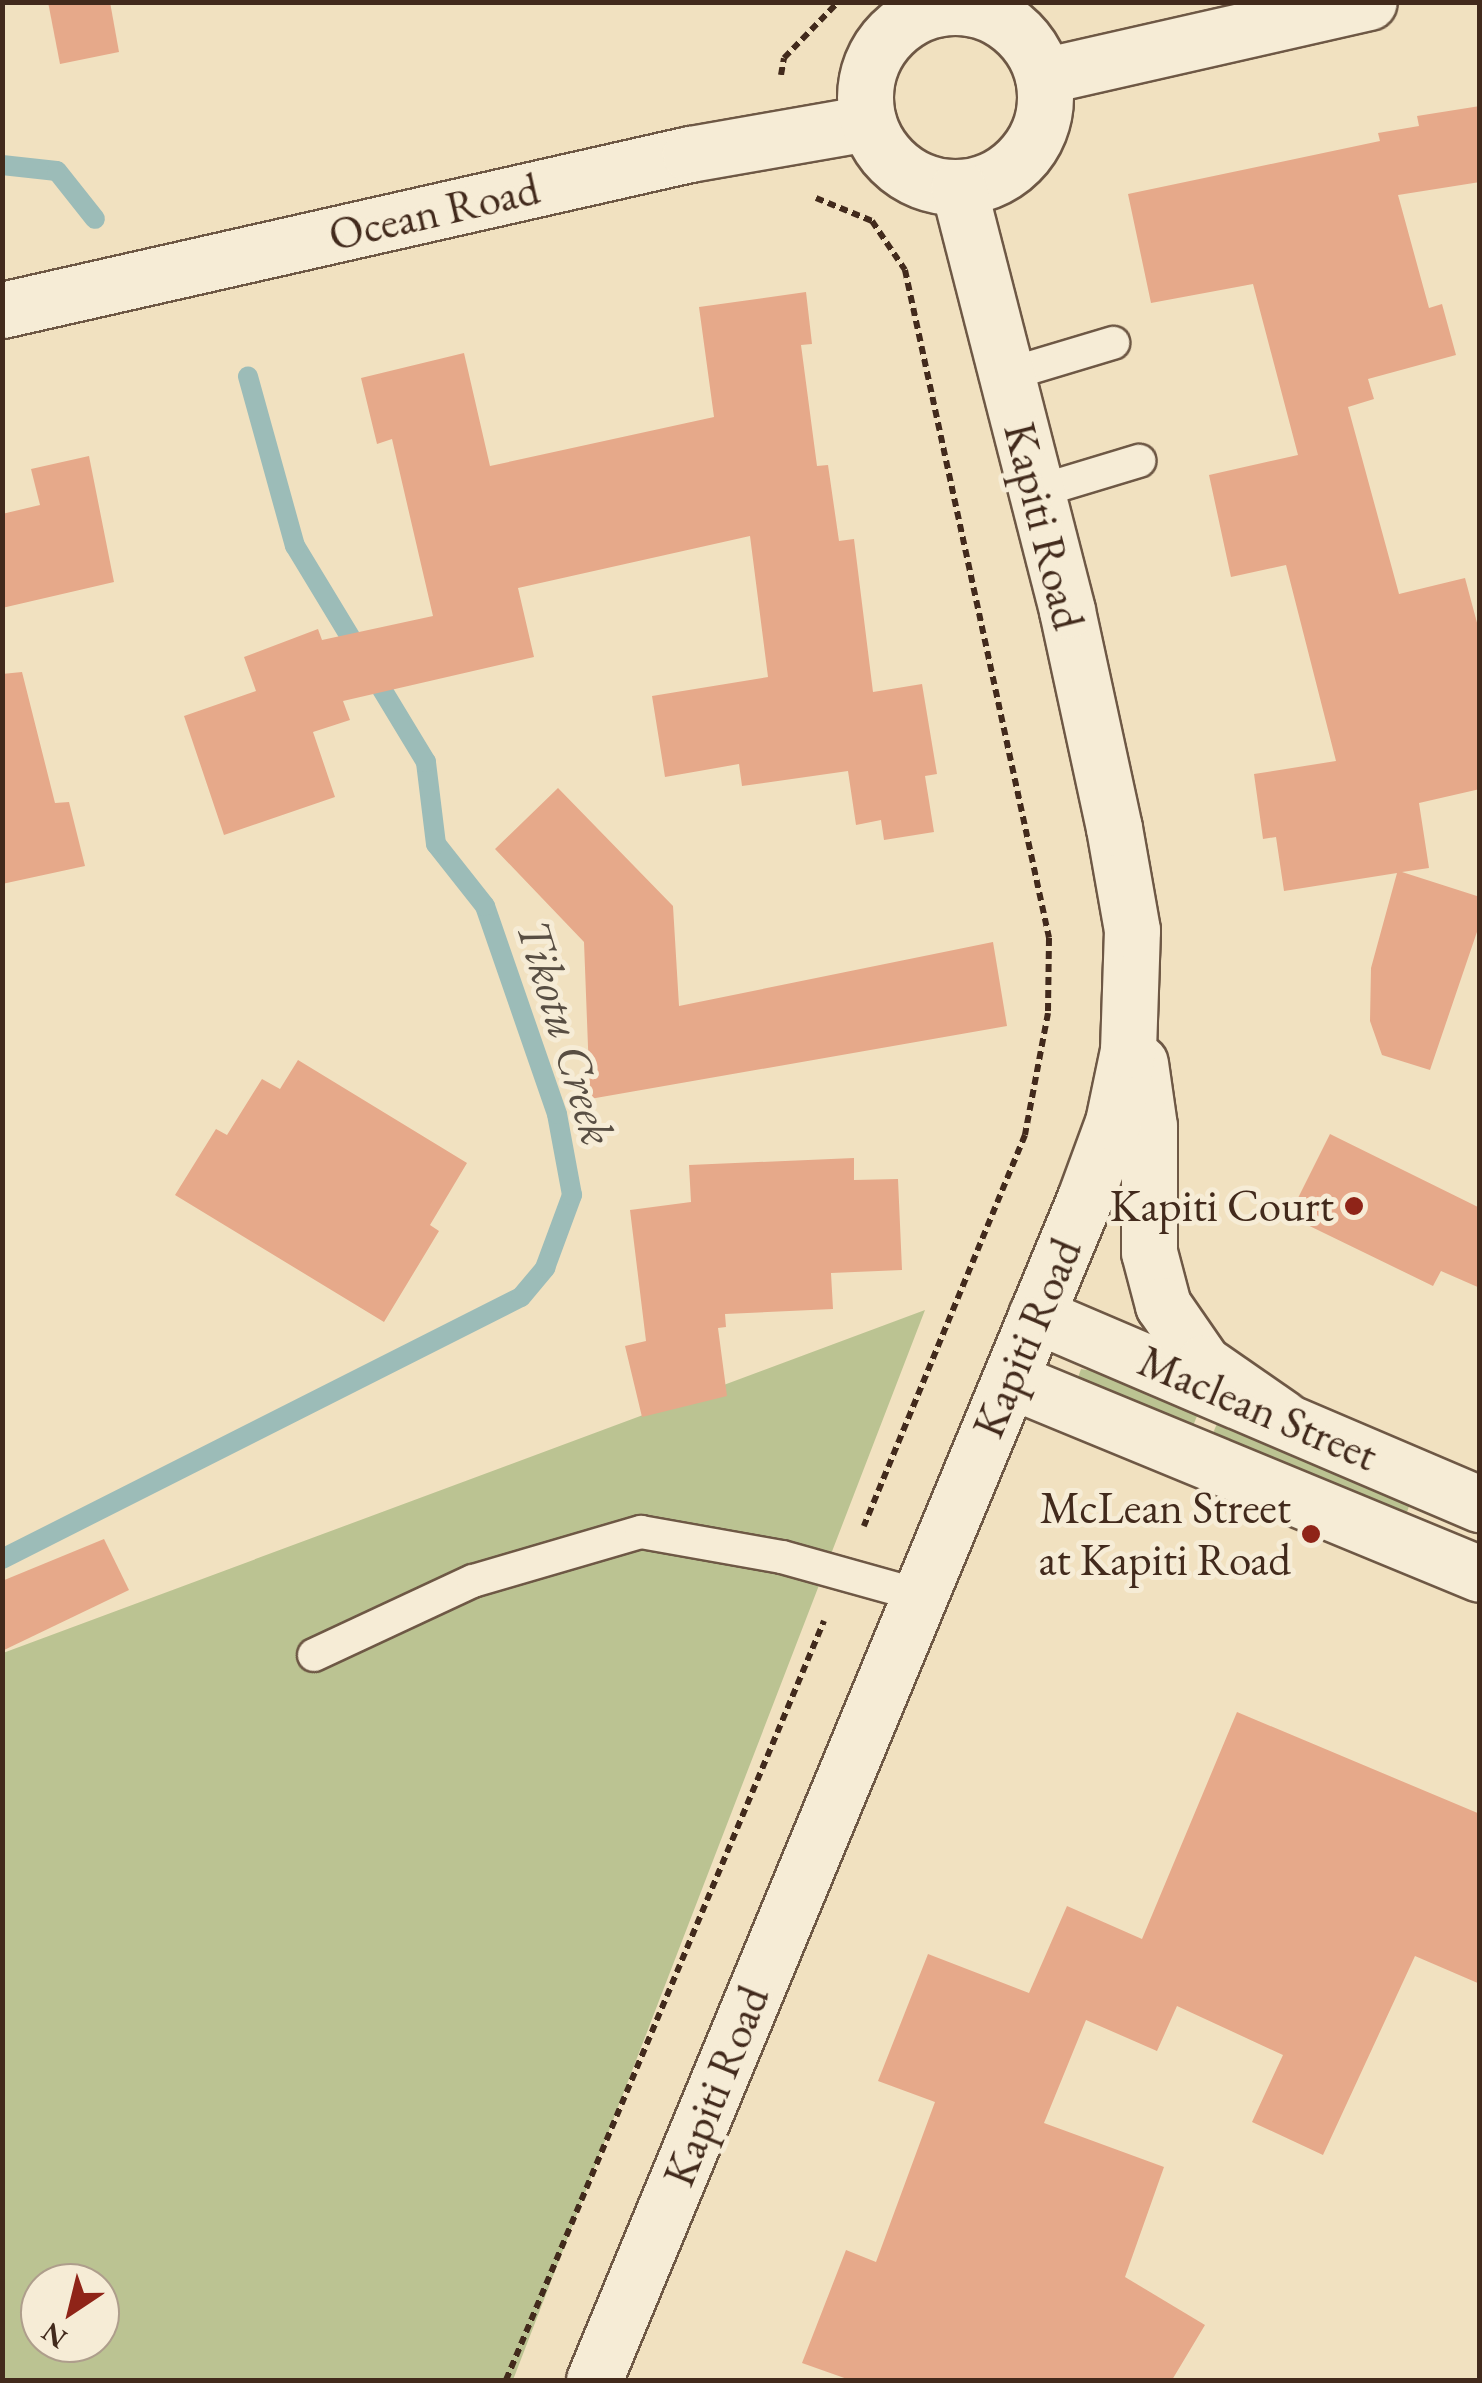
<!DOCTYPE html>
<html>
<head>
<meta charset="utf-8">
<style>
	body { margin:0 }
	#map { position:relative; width:1482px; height:2383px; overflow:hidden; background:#f1e1c0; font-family:"EB Garamond",serif }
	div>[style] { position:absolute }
	.green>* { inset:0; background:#bbc392 }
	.stream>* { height:20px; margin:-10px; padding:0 10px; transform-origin:10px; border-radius:10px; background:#9cbcb8 }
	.building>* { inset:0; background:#e6a98a }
	.path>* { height:6px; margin-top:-3px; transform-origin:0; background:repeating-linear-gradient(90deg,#422a1c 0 8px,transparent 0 13px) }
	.roads { filter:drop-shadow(2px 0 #6e5845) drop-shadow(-2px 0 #6e5845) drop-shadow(0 2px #6e5845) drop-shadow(0 -2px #6e5845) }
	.lane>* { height:32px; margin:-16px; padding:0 16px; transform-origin:16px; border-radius:16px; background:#f6ecd6 }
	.street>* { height:55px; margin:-27.5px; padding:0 27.5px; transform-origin:27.5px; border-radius:27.5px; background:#f6ecd6 }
	.secondary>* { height:55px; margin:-27.5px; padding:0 27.5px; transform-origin:27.5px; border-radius:27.5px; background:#f6ecd6 }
	.secondary>.ring { margin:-27.5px; padding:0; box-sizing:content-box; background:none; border:55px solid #f6ecd6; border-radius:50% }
	.dots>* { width:28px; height:28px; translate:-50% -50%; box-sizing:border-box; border:5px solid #f6ecd6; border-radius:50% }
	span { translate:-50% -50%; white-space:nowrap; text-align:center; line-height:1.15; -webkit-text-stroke:10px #f6ecd6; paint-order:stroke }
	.street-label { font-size:45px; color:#422a1c }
	.poi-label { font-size:45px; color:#422a1c }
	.right { translate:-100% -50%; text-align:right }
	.water-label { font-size:48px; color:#584e43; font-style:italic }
	.frame { position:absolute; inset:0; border:5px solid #422a1c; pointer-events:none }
	.north { position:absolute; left:20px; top:2263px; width:100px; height:100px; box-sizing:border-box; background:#f6ecd6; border:2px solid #ae9e8c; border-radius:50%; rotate:215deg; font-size:28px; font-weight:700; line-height:40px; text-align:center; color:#422a1c }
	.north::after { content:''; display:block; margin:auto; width:35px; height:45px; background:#8f2418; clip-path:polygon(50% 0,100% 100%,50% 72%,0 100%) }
</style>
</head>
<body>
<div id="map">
	<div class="green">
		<div style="clip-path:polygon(evenodd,925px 1310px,513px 2380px,3px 2380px,3px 1653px,925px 1310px,40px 2283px,100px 2283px,100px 2343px,40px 2343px,40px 2283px)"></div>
		<div style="clip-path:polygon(1081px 1369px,1112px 1374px,1199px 1411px,1191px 1431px,1076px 1383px)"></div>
		<div style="clip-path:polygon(1219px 1419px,1411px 1501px,1407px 1512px,1210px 1440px)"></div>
	</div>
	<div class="stream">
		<div style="left:2px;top:165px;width:55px;rotate:6.2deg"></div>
		<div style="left:57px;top:171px;width:61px;rotate:51.6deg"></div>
		<div style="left:2px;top:1559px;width:581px;rotate:-26.79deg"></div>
		<div style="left:521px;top:1297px;width:38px;rotate:-50deg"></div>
		<div style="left:545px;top:1268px;width:78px;rotate:-69.7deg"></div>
		<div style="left:572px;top:1195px;width:82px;rotate:-100.5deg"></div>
		<div style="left:557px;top:1114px;width:220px;rotate:-109.1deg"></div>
		<div style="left:485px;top:906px;width:79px;rotate:-128.3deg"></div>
		<div style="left:436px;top:844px;width:83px;rotate:-97deg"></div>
		<div style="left:426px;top:762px;width:253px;rotate:-121.2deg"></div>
		<div style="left:295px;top:546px;width:176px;rotate:-105.5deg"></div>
	</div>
	<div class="building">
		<div style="clip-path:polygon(48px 2px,110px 2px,119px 52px,60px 64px)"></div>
		<div style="clip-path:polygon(1480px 106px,1480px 182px,1398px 195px,1429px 308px,1442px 304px,1456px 355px,1368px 379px,1374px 399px,1348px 407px,1399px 594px,1465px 578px,1480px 634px,1480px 789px,1419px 803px,1429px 868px,1402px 872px,1480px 897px,1480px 923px,1430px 1070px,1382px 1055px,1370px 1021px,1371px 968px,1397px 873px,1284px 891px,1276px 837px,1263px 839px,1254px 774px,1336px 761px,1286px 565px,1231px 577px,1209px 475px,1298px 455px,1253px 284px,1151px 303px,1128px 194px,1380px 141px,1378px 133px,1419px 126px,1417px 116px)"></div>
		<div style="clip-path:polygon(806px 292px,812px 344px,801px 345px,817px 466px,828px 465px,839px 541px,854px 539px,873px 692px,922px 684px,937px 774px,925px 776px,934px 832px,884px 840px,881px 820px,856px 825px,848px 771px,742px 786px,739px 764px,665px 777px,652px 696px,768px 677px,750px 536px,518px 588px,534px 657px,343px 701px,350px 720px,313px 732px,335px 797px,224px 835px,184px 716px,256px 691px,244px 657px,318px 629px,322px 640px,433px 616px,392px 439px,377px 444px,361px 378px,464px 353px,490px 466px,714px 417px,699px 307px)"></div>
		<div style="clip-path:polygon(89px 456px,114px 582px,2px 608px,2px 514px,40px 505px,31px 469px)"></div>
		<div style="clip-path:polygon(22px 672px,55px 803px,69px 802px,85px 866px,2px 884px,2px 674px)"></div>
		<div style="clip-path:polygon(558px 788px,673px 906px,679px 1006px,993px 942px,1007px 1026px,590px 1099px,584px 942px,495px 849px)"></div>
		<div style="clip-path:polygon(298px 1060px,467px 1163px,430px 1225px,439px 1231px,384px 1322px,175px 1195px,216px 1129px,227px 1135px,262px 1079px,280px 1089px)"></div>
		<div style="clip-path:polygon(1330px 1134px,1480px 1208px,1480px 1288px,1441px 1271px,1433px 1286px,1289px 1216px)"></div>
		<div style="clip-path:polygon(854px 1158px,854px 1180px,898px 1179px,902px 1270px,831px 1273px,833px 1309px,725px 1314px,726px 1327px,718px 1328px,727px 1396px,642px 1417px,625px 1346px,646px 1341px,630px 1210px,691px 1202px,689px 1165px)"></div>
		<div style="clip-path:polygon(104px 1539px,129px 1590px,2px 1651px,2px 1581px)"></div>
		<div style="clip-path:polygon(1237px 1712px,1480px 1814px,1480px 1984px,1415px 1956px,1323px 2155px,1252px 2122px,1283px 2055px,1177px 2006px,1157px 2051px,1086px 2020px,1044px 2123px,1164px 2167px,1125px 2277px,1205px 2325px,1172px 2380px,850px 2380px,802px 2363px,846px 2250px,876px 2262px,935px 2102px,878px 2081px,928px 1954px,1029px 1993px,1067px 1906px,1142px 1939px)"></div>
	</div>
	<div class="path">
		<div style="left:781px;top:75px;width:17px;rotate:-80deg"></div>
		<div style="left:784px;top:58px;width:78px;rotate:-46deg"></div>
		<div style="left:816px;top:198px;width:61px;rotate:22.3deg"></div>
		<div style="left:872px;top:221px;width:59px;rotate:56deg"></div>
		<div style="left:905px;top:270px;width:683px;rotate:77.83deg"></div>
		<div style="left:1049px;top:938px;width:75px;rotate:90.8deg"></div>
		<div style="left:1048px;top:1013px;width:124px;rotate:100.7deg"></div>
		<div style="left:1025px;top:1135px;width:423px;rotate:112.4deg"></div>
		<div style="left:506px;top:2380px;width:823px;rotate:-67.27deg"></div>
	</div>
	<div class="roads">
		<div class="lane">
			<div style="left:1006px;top:375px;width:112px;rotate:-16.7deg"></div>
			<div style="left:1036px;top:492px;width:108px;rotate:-16.8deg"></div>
			<div style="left:314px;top:1655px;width:175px;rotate:-25deg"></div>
			<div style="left:473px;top:1581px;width:175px;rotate:-16.3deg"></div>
			<div style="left:641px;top:1532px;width:143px;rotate:10.1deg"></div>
			<div style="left:782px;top:1557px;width:141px;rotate:15.6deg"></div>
		</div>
		<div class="street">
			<div style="left:1043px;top:76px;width:334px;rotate:-12.8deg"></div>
			<div style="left:2px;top:310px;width:705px;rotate:-12.78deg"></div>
			<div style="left:690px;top:154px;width:181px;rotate:-9.9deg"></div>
			<div style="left:1036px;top:1315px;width:483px;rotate:23.1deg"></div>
			<div style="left:1010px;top:1380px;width:508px;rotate:22.43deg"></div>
		</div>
		<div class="secondary">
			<div class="ring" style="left:865px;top:7px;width:125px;height:125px"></div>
			<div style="left:1140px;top:1063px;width:64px;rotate:81.9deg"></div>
			<div style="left:1149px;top:1126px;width:126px;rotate:90deg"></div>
			<div style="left:1149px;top:1252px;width:55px;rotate:75.2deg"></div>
			<div style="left:1163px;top:1305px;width:70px;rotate:55.4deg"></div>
			<div style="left:1203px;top:1363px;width:95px;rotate:34.7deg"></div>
			<div style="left:594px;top:2380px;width:1280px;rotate:-67.44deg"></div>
			<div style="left:1085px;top:1198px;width:81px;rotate:-69.8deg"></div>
			<div style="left:1113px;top:1122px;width:74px;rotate:-78.2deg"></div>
			<div style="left:1128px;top:1050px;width:120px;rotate:-88.1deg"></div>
			<div style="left:1132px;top:930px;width:104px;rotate:-100deg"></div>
			<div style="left:1114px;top:828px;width:223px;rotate:-102.2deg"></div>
			<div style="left:1067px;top:610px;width:436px;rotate:-104.4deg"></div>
		</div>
	</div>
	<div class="dots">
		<div style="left:1354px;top:1206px;background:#8f2418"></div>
		<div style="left:1311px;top:1534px;background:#8f2418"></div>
	</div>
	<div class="street-label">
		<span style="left:434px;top:212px;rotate:-13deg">Ocean Road</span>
		<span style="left:1044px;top:526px;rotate:76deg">Kapiti Road</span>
		<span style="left:1027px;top:1338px;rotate:-67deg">Kapiti Road</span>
		<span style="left:1258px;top:1408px;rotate:23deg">Maclean Street</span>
		<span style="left:716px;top:2086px;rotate:-68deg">Kapiti Road</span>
	</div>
	<div class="poi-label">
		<span class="right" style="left:1334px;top:1206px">Kapiti Court</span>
		<span class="right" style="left:1291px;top:1534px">McLean Street<br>at Kapiti Road</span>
	</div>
	<div class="water-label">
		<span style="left:566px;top:1032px;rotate:73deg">Tikotu Creek</span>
	</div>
	<div class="frame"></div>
	<div class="north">N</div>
</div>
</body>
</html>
